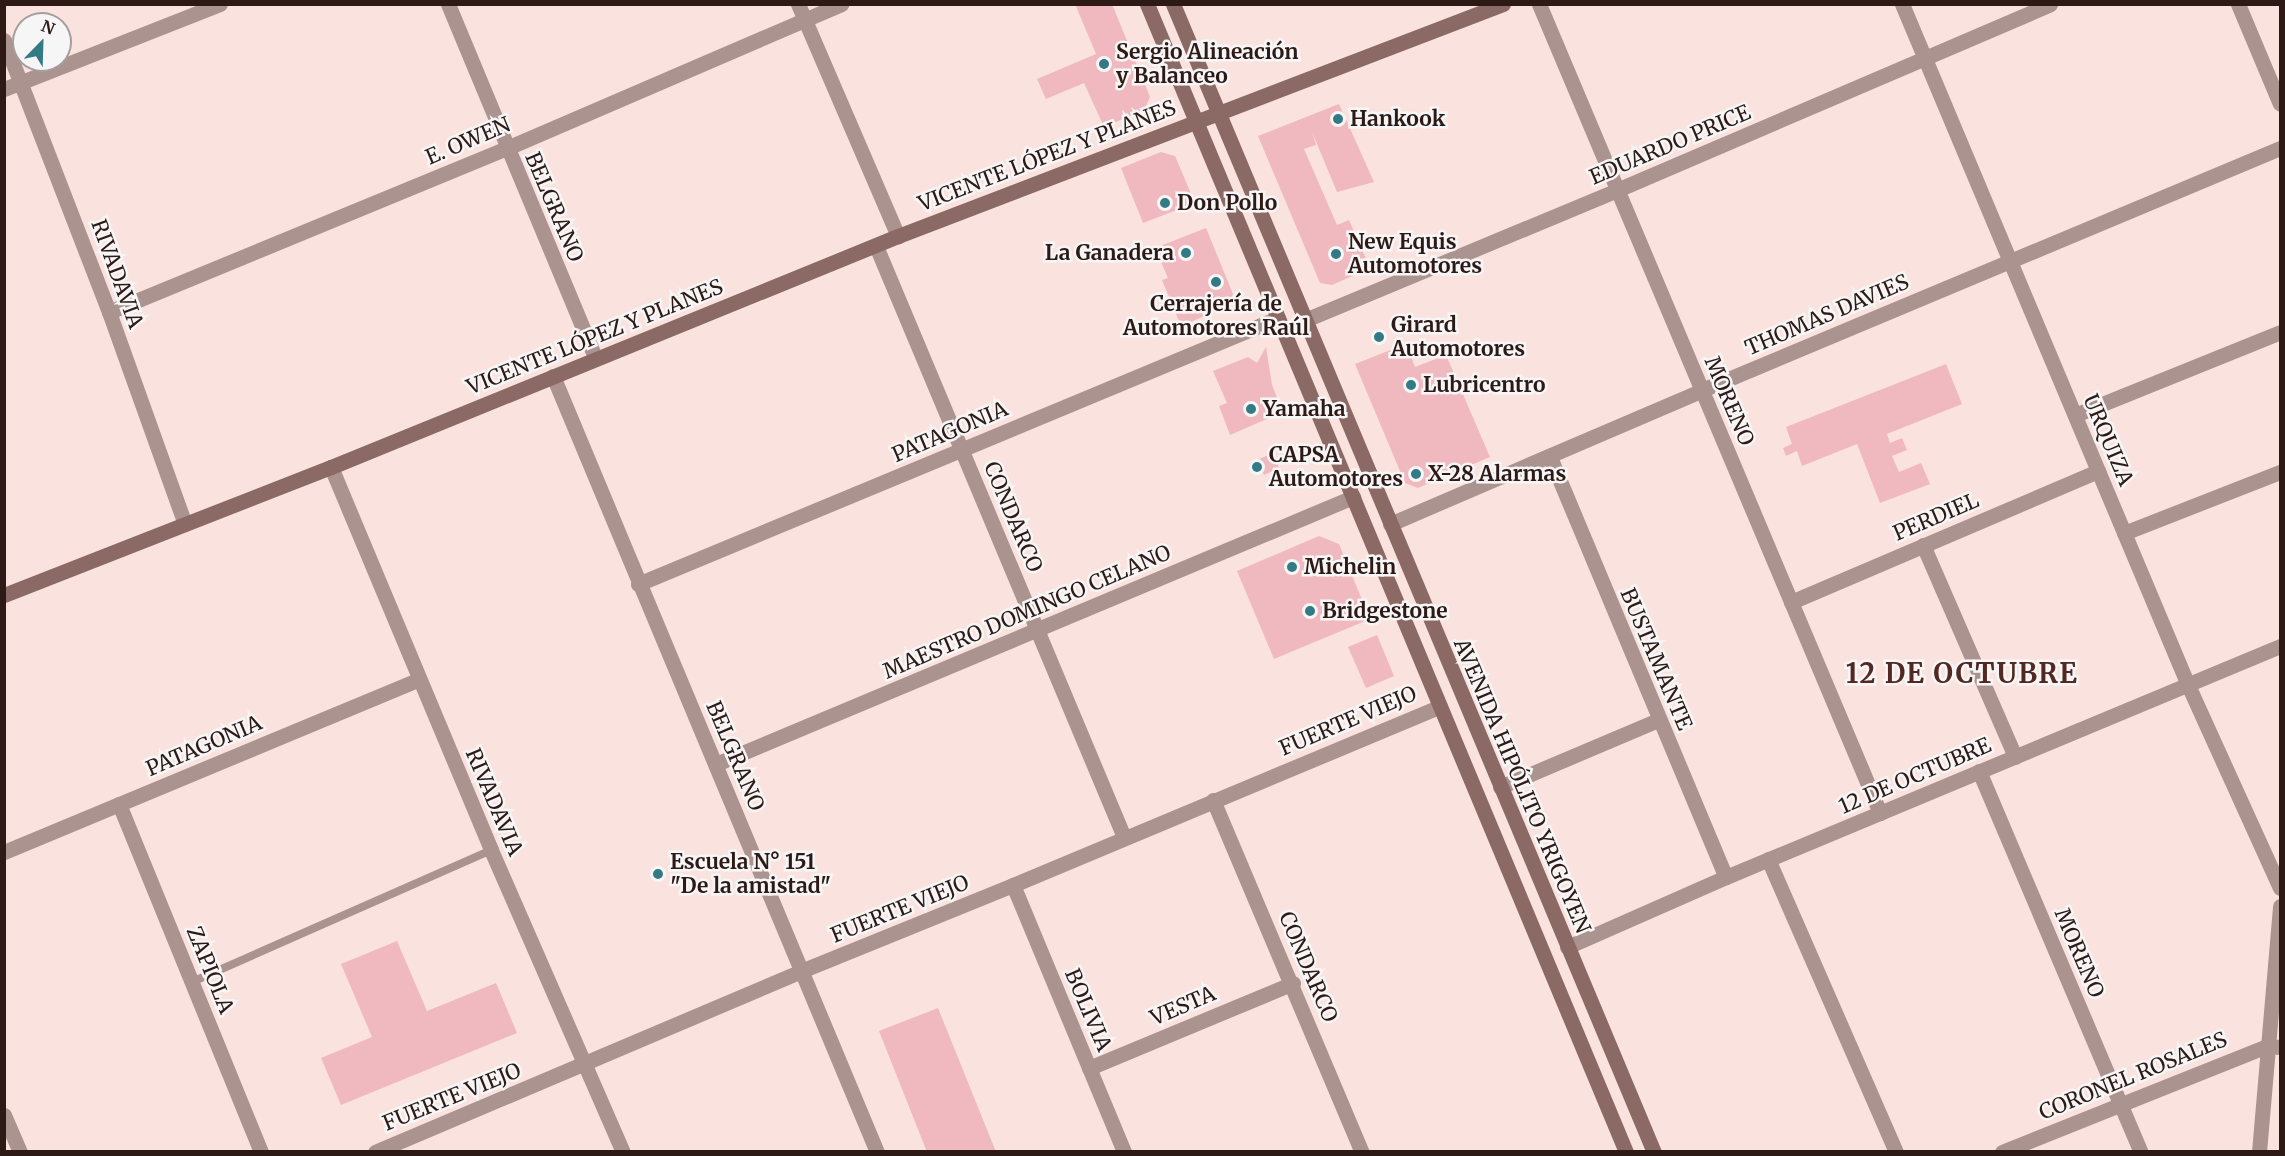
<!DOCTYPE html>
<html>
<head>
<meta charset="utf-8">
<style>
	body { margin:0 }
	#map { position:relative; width:2285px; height:1156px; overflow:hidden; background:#fae3df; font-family:Merriweather,serif }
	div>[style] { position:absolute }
	.building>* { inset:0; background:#f0b8bf }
	.lane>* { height:8px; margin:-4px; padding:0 4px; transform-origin:4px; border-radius:4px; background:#ab938f }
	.street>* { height:15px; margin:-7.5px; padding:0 7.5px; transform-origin:7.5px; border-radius:7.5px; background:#ab938f }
	.secondary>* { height:15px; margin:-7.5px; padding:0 7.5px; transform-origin:7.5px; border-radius:7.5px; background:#8b6964 }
	.dots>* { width:16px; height:16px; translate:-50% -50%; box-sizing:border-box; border:3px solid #f6f6f6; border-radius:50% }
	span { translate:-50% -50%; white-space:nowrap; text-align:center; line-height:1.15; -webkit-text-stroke:5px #f6f6f6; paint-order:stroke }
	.poi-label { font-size:21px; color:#2d1916; font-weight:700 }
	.left { translate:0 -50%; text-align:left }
	.right { translate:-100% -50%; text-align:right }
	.street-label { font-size:21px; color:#2d1916 }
	.district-label { font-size:27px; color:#532822; font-weight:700; letter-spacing:1.5px }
	.frame { position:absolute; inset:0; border:6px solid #2d1916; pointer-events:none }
	.north { position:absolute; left:12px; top:12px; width:60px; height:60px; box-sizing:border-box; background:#f6f6f6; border:2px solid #a69e9c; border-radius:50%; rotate:23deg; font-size:16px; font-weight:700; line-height:24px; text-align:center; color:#2d1916 }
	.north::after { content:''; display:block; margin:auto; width:21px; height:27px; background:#347a86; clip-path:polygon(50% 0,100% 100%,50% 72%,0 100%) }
</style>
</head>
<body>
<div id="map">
	<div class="building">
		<div style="clip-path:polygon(1075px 4px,1112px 4px,1150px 97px,1144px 110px,1104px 127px,1084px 83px,1046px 99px,1037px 79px,1096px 54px)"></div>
		<div style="clip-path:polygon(1339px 104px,1374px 182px,1337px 192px,1312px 132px,1316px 145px,1304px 149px,1337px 225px,1349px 220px,1370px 268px,1332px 285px,1320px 283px,1258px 136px)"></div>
		<div style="clip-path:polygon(1161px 152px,1175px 156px,1195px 203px,1143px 223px,1121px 168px)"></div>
		<div style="clip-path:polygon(1206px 228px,1233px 294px,1228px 306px,1181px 326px,1162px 280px,1168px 278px,1155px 248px)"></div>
		<div style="clip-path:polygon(1406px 344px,1415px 367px,1446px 355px,1490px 457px,1418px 488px,1405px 483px,1355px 364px)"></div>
		<div style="clip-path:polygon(1266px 347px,1272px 385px,1283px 412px,1230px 435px,1219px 406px,1227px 403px,1213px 371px,1248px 357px,1257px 363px)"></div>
		<div style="clip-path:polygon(1946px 364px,1962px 404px,1887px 434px,1890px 443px,1902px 438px,1907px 450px,1892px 456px,1899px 472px,1921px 463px,1930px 484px,1880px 503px,1857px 444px,1802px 466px,1797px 451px,1786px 456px,1783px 448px,1792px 444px,1786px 427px)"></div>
		<div style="clip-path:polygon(1273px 453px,1279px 468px,1264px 475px,1257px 460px)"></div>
		<div style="clip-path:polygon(1319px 536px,1339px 544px,1370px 619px,1274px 659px,1237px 571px)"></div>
		<div style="clip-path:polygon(1377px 635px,1394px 676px,1366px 688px,1348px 647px)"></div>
		<div style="clip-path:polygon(397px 941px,427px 1011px,496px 983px,517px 1033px,341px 1105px,321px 1058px,372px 1037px,341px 964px)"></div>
		<div style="clip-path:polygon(938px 1008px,996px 1152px,927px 1152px,879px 1031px)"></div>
	</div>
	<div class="lane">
		<div style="left:192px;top:982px;width:327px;rotate:-23.8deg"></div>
	</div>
	<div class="street">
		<div style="left:448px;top:4px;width:383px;rotate:67.4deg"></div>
		<div style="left:798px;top:4px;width:253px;rotate:66.7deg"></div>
		<div style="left:1539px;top:4px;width:878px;rotate:67.14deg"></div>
		<div style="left:1902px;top:4px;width:739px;rotate:67.22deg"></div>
		<div style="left:2188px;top:685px;width:223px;rotate:65.6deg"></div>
		<div style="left:2238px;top:4px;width:108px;rotate:67.2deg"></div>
		<div style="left:4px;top:40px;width:292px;rotate:68.9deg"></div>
		<div style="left:109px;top:312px;width:225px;rotate:70.3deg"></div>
		<div style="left:4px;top:89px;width:232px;rotate:-21.5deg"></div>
		<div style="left:876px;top:246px;width:641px;rotate:67.24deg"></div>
		<div style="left:109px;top:312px;width:430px;rotate:-22.4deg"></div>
		<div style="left:507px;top:148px;width:364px;rotate:-23.3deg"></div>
		<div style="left:1305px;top:320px;width:338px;rotate:-22.6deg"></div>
		<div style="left:1617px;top:190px;width:471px;rotate:-23.2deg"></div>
		<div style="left:553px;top:376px;width:841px;rotate:67.34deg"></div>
		<div style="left:2075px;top:415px;width:221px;rotate:-22deg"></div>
		<div style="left:1550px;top:457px;width:455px;rotate:67.3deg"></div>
		<div style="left:331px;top:467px;width:415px;rotate:67.3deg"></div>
		<div style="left:491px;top:850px;width:330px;rotate:66.4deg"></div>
		<div style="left:1390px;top:524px;width:340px;rotate:-23.2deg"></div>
		<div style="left:1702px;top:390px;width:627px;rotate:-22.72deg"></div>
		<div style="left:2124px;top:533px;width:168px;rotate:-21.4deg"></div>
		<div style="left:1923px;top:545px;width:231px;rotate:66.5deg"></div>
		<div style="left:638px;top:584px;width:693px;rotate:-22.57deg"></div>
		<div style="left:1791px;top:602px;width:334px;rotate:-23.1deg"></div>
		<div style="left:716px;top:764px;width:691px;rotate:-22.74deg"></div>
		<div style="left:1979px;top:771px;width:414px;rotate:67deg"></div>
		<div style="left:1500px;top:787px;width:172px;rotate:-23deg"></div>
		<div style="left:1213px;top:800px;width:382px;rotate:67.1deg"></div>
		<div style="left:119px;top:804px;width:376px;rotate:67.8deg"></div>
		<div style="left:4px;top:852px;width:450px;rotate:-22.6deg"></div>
		<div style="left:1768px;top:859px;width:320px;rotate:66.4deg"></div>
		<div style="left:1013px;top:885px;width:289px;rotate:67.4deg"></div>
		<div style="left:1567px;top:947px;width:174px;rotate:-23.8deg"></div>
		<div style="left:1726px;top:877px;width:600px;rotate:-22.63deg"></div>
		<div style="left:1089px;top:1068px;width:221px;rotate:-22.6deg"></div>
		<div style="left:4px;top:1115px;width:40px;rotate:66.6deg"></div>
		<div style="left:375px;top:1152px;width:463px;rotate:-23deg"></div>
		<div style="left:801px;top:971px;width:229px;rotate:-22.1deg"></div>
		<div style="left:1013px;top:885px;width:463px;rotate:-22.7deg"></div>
		<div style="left:2002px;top:1152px;width:285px;rotate:-21.8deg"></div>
		<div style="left:2267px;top:1046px;width:13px;rotate:4deg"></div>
		<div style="left:2259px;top:1152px;width:247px;rotate:-85.1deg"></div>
	</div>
	<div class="secondary">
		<div style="left:1147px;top:4px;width:1244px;rotate:67.35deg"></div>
		<div style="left:1173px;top:4px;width:1245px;rotate:67.27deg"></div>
		<div style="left:4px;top:595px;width:351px;rotate:-21.4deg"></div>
		<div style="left:331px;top:467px;width:612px;rotate:-22.17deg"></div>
		<div style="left:898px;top:236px;width:648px;rotate:-20.98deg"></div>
	</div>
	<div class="dots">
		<div style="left:1104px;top:64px;background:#347a86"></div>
		<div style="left:1338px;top:119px;background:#347a86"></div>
		<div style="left:1165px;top:203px;background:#347a86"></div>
		<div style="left:1186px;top:253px;background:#347a86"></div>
		<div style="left:1336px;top:254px;background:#347a86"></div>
		<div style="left:1216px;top:282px;background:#347a86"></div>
		<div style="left:1379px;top:337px;background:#347a86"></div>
		<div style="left:1411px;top:385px;background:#347a86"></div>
		<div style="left:1251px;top:409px;background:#347a86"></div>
		<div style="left:1257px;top:467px;background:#347a86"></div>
		<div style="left:1416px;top:474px;background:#347a86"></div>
		<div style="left:1292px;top:567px;background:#347a86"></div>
		<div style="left:1310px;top:611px;background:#347a86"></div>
		<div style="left:658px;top:874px;background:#347a86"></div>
	</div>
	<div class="poi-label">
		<span class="left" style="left:1116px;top:64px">Sergio Alineación<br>y Balanceo</span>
		<span class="left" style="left:1350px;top:119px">Hankook</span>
		<span class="left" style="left:1177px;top:203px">Don Pollo</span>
		<span class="left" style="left:1348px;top:254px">New Equis<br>Automotores</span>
		<span class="right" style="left:1174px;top:253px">La Ganadera</span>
		<span style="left:1216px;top:316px">Cerrajería de<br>Automotores Raúl</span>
		<span class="left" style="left:1391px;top:337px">Girard<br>Automotores</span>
		<span class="left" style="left:1423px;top:385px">Lubricentro</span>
		<span class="left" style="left:1263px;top:409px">Yamaha</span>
		<span class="left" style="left:1269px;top:467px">CAPSA<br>Automotores</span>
		<span class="left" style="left:1428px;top:474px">X-28 Alarmas</span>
		<span class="left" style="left:1304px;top:567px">Michelin</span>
		<span class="left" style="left:1322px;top:611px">Bridgestone</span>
		<span class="left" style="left:670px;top:874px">Escuela N° 151<br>"De la amistad"</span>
	</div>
	<div class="street-label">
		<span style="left:468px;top:141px;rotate:-23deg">E. OWEN</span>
		<span style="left:1670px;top:145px;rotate:-23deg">EDUARDO PRICE</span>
		<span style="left:1047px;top:156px;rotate:-21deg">VICENTE LÓPEZ Y PLANES</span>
		<span style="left:554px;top:207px;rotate:67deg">BELGRANO</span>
		<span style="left:117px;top:274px;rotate:70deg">RIVADAVIA</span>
		<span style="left:1827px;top:315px;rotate:-23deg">THOMAS DAVIES</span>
		<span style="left:595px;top:337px;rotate:-22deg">VICENTE LÓPEZ Y PLANES</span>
		<span style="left:1729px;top:401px;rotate:67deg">MORENO</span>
		<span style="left:950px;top:432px;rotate:-23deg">PATAGONIA</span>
		<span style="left:2108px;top:440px;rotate:67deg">URQUIZA</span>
		<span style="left:1013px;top:517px;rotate:67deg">CONDARCO</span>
		<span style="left:1936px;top:517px;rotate:-23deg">PERDIEL</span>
		<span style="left:1027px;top:612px;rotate:-23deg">MAESTRO DOMINGO CELANO</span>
		<span style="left:1656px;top:659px;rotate:67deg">BUSTAMANTE</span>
		<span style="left:1348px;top:721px;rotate:-23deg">FUERTE VIEJO</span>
		<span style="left:204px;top:746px;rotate:-23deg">PATAGONIA</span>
		<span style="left:735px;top:756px;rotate:67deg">BELGRANO</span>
		<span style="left:1915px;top:776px;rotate:-23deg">12 DE OCTUBRE</span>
		<span style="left:1522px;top:786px;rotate:67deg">AVENIDA HIPÓLITO YRIGOYEN</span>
		<span style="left:494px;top:802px;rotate:67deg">RIVADAVIA</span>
		<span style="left:900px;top:909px;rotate:-22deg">FUERTE VIEJO</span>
		<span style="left:2079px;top:953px;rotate:67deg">MORENO</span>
		<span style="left:1308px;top:967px;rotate:67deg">CONDARCO</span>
		<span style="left:210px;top:970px;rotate:68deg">ZAPIOLA</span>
		<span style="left:1183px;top:1006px;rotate:-23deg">VESTA</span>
		<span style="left:1088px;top:1010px;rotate:67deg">BOLIVIA</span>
		<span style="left:2133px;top:1076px;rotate:-22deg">CORONEL ROSALES</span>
		<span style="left:452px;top:1097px;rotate:-22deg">FUERTE VIEJO</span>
	</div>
	<div class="district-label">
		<span style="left:1962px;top:674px">12 DE OCTUBRE</span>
	</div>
	<div class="frame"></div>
	<div class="north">N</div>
</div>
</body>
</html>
